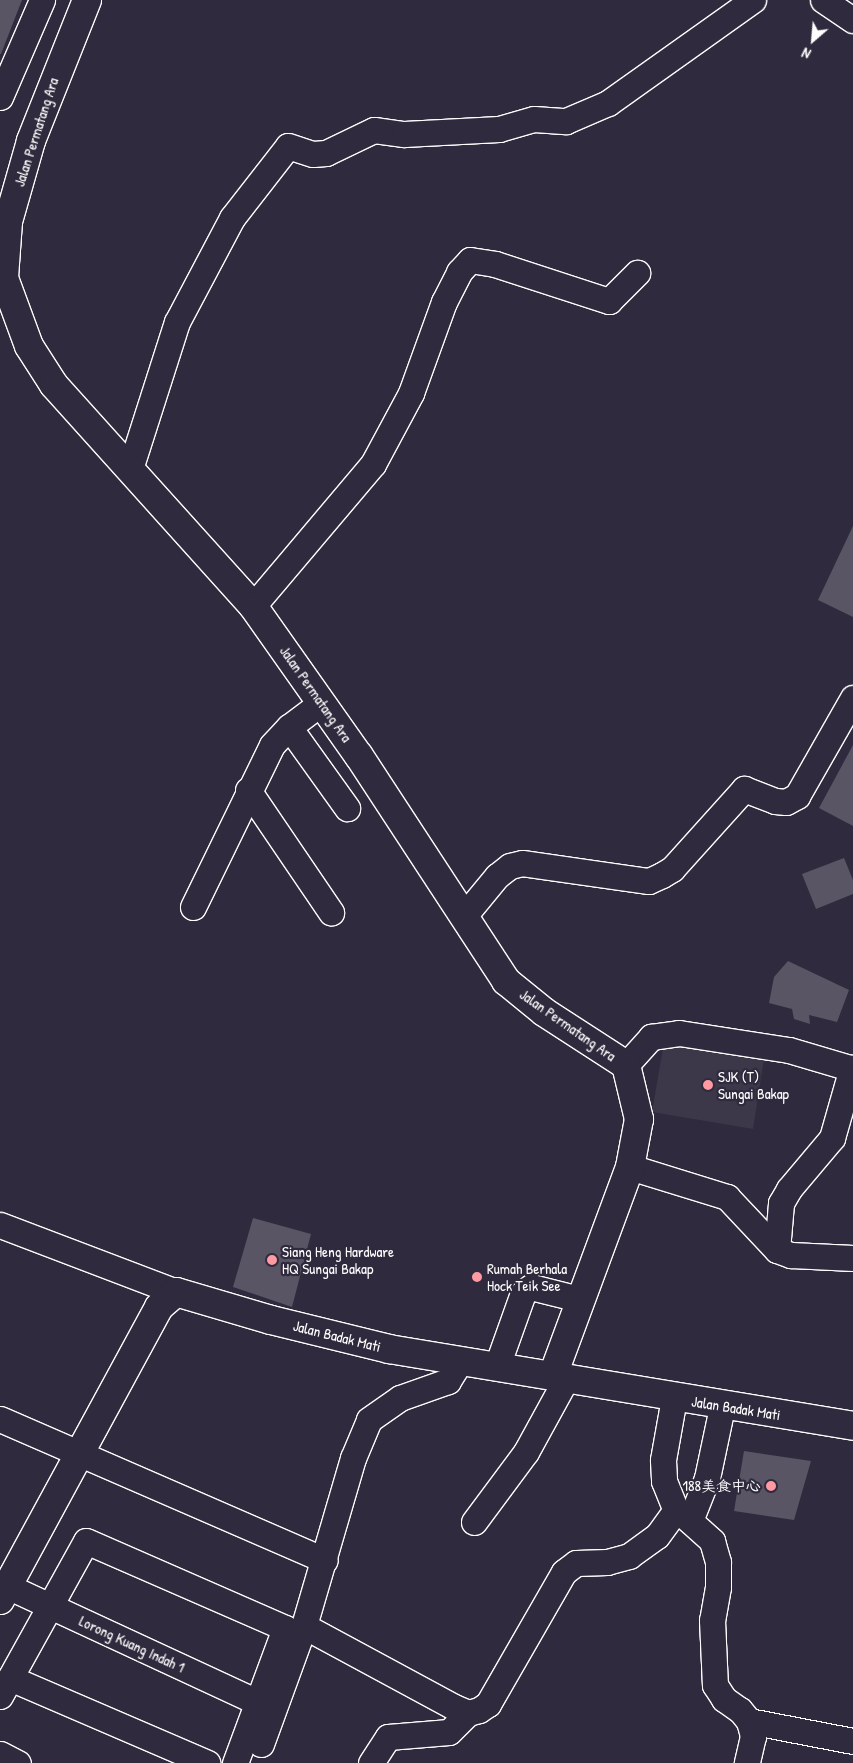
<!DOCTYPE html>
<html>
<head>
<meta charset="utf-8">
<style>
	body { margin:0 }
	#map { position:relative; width:853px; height:1763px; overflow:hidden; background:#2f2a3d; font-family:"Patrick Hand","LXGW WenKai TC",sans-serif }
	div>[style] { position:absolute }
	.built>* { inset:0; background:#3c3749 }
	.building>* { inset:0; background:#595564 }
	.roads { filter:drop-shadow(1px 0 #fff) drop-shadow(-1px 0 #fff) drop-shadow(0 1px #fff) drop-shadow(0 -1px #fff) }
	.minor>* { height:25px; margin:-12.5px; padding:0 12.5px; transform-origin:12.5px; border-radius:12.5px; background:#2f2a3d }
	.major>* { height:28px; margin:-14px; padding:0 14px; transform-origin:14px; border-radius:14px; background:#2f2a3d }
	.dots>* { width:14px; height:14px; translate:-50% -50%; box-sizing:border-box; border:2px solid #2f2a3d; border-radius:50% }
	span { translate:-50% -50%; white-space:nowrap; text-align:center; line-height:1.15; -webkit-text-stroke:4.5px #2f2a3d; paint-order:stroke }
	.street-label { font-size:15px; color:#fff }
	.poi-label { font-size:15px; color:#fff }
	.left { translate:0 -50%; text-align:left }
	.right { translate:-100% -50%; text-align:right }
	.north { position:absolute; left:788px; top:15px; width:50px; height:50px; -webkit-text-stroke:4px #2f2a3d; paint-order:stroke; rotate:207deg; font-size:14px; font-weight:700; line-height:20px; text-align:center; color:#fff }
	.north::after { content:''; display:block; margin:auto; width:18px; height:22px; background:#fff; clip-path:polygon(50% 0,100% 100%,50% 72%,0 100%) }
</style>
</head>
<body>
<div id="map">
	<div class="built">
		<div style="clip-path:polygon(664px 1042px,764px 1059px,753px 1129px,652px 1112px)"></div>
	</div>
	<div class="building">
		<div style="clip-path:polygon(0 0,22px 0,1px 54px,0 54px)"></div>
		<div style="clip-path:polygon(853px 526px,853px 617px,818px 600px)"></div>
		<div style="clip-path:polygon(853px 745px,853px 826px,819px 808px)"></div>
		<div style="clip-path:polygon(844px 858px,853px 880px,853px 894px,816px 909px,802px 874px)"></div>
		<div style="clip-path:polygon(788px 961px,849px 990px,837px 1022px,809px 1015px,810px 1024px,794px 1019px,792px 1009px,769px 1003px,774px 977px)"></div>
		<div style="clip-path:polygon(253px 1218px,311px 1234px,292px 1307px,233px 1287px)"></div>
		<div style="clip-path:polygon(744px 1451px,811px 1461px,794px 1520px,734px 1511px)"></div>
	</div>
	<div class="roads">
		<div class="minor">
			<div style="left:823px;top:0;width:36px;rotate:34deg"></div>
			<div style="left:0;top:97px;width:106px;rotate:-66.6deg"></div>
			<div style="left:130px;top:469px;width:154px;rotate:-72.3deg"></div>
			<div style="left:177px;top:322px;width:118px;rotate:-62.1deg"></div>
			<div style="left:232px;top:218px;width:91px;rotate:-52.1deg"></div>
			<div style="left:288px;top:146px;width:26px;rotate:18deg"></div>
			<div style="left:313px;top:154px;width:13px;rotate:-4deg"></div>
			<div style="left:326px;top:153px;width:53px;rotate:-25.6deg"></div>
			<div style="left:374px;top:130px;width:30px;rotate:8deg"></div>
			<div style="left:404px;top:134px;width:95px;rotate:-3deg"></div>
			<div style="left:499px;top:129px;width:36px;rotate:-16deg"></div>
			<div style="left:534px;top:119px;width:32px;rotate:4deg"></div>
			<div style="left:566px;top:121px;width:46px;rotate:-23.2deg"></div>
			<div style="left:608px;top:103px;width:178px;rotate:-35.4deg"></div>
			<div style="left:253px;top:606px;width:186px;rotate:-49.8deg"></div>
			<div style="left:373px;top:464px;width:81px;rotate:-61.8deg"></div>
			<div style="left:411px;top:393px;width:97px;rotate:-70.1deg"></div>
			<div style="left:444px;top:302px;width:34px;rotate:-63deg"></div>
			<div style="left:459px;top:272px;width:16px;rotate:-47deg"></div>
			<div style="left:470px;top:260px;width:25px;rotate:9deg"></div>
			<div style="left:495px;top:264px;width:120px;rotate:18deg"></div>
			<div style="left:609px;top:301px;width:40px;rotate:-45deg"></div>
			<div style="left:289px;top:727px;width:100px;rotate:54.4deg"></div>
			<div style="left:248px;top:790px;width:148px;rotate:55.8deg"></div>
			<div style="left:193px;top:907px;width:180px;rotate:-64deg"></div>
			<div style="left:272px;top:745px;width:25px;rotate:-47deg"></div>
			<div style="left:289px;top:727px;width:40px;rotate:-37deg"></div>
			<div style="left:464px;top:916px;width:52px;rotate:-50.5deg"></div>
			<div style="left:497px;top:876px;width:16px;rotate:-38deg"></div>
			<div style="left:510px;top:866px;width:12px;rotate:-14deg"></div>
			<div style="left:522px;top:863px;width:128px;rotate:8.1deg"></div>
			<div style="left:649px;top:881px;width:14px;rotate:-25deg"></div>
			<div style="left:662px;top:875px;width:12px;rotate:-31deg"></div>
			<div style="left:672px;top:869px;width:108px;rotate:-48deg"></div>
			<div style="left:744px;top:789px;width:33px;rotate:21deg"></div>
			<div style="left:775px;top:801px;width:11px;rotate:5deg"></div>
			<div style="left:786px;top:802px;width:13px;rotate:-29deg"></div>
			<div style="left:797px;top:796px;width:113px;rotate:-60.3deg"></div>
			<div style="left:626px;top:1065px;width:38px;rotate:-48deg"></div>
			<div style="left:651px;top:1037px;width:28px;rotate:-8deg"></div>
			<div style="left:679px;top:1033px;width:111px;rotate:8.8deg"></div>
			<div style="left:789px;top:1050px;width:67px;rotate:16.5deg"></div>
			<div style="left:630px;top:1167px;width:102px;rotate:17.2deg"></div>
			<div style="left:727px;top:1197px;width:73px;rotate:46.7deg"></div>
			<div style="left:777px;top:1250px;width:15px;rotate:20deg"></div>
			<div style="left:791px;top:1255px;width:62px;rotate:2.8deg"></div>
			<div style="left:0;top:1225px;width:188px;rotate:20.8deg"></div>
			<div style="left:777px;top:1250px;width:47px;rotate:-85.1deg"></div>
			<div style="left:781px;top:1203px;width:16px;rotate:-60deg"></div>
			<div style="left:789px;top:1189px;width:67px;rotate:-49.9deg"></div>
			<div style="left:832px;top:1138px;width:73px;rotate:-74.1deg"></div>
			<div style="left:461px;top:1360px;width:25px;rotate:122deg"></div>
			<div style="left:448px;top:1381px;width:51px;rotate:160.5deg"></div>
			<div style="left:400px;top:1398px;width:38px;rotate:145deg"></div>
			<div style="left:369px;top:1420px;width:41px;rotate:112.8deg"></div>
			<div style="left:353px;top:1458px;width:175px;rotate:106.3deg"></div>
			<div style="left:304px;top:1626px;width:170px;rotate:28.4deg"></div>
			<div style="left:454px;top:1707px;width:15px;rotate:23deg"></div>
			<div style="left:468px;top:1713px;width:11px;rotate:-15deg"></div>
			<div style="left:479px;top:1710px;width:11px;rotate:-34deg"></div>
			<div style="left:488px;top:1704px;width:152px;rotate:-60.1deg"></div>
			<div style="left:564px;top:1572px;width:15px;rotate:-37deg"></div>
			<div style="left:576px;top:1563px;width:31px;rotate:-2deg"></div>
			<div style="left:607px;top:1562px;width:23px;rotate:-15deg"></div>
			<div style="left:629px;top:1556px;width:34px;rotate:-36deg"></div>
			<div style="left:657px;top:1536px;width:32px;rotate:-54deg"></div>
			<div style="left:497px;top:1366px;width:77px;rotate:-70.4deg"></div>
			<div style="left:523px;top:1293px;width:10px;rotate:-37deg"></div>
			<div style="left:531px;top:1287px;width:49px;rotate:14deg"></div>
			<div style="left:674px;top:1398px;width:63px;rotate:100.1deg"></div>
			<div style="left:663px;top:1460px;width:21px;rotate:87deg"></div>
			<div style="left:664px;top:1481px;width:31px;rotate:68deg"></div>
			<div style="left:676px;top:1510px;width:15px;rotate:37deg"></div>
			<div style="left:722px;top:1407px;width:73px;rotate:101.9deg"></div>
			<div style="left:707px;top:1478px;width:46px;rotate:111.6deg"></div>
			<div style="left:690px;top:1521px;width:30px;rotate:42deg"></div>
			<div style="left:712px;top:1541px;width:22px;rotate:74deg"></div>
			<div style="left:718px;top:1562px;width:25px;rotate:90deg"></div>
			<div style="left:718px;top:1587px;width:34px;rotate:100deg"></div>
			<div style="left:712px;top:1620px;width:65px;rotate:87.4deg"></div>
			<div style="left:715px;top:1685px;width:17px;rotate:57deg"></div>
			<div style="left:724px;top:1699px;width:19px;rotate:35deg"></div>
			<div style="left:740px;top:1710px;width:14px;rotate:51deg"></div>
			<div style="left:749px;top:1721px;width:16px;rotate:75deg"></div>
			<div style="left:753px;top:1736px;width:28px;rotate:103deg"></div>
			<div style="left:0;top:1419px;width:354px;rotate:23.5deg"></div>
			<div style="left:474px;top:1522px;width:87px;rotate:-53.4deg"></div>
			<div style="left:526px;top:1452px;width:85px;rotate:-61.3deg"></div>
			<div style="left:7px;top:1586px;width:276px;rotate:24.9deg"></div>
			<div style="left:10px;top:1678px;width:215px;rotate:23.3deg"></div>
			<div style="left:0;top:1696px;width:177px;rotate:-61deg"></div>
			<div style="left:86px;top:1541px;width:217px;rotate:23.6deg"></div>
			<div style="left:285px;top:1628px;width:144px;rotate:110.3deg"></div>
			<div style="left:749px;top:1721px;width:106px;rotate:10.9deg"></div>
			<div style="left:261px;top:1744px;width:126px;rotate:-70deg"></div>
			<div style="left:0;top:1754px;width:20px;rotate:27deg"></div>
			<div style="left:371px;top:1763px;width:31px;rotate:-57deg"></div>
			<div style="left:388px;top:1737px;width:61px;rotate:-4.7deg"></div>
			<div style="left:449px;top:1732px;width:27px;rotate:-45deg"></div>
		</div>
		<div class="major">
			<div style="left:87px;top:0;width:152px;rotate:111.7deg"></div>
			<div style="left:31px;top:141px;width:84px;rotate:105.9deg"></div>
			<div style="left:8px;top:222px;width:56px;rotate:94.1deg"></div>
			<div style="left:4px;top:278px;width:72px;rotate:69.8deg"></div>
			<div style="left:29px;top:346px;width:46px;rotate:57.3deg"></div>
			<div style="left:54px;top:385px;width:297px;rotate:48deg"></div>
			<div style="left:253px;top:606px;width:184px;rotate:54.8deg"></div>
			<div style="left:359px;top:756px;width:269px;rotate:56.8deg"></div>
			<div style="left:506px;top:981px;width:49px;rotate:39.2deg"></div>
			<div style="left:544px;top:1012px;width:98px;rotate:32.9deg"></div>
			<div style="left:626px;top:1065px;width:56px;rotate:76.5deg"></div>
			<div style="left:639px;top:1119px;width:49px;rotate:100.6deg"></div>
			<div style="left:630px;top:1167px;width:222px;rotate:110.3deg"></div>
			<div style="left:0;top:1600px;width:333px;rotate:-61.5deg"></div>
			<div style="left:159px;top:1307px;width:23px;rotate:-41deg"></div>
			<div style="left:176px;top:1292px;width:99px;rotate:16.4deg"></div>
			<div style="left:271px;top:1320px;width:122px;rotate:13.8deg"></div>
			<div style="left:389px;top:1349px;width:470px;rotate:9.4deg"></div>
		</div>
	</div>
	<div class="dots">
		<div style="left:708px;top:1085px;background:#ff9aa2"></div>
		<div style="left:272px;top:1260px;background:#ff9aa2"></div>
		<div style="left:477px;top:1277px;background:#ff9aa2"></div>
		<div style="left:771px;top:1486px;background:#ff9aa2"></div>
	</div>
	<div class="street-label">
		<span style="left:36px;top:132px;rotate:-72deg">Jalan Permatang Ara</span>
		<span style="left:316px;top:694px;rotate:55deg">Jalan Permatang Ara</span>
		<span style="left:568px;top:1025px;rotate:35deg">Jalan Permatang Ara</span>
		<span style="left:337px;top:1336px;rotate:14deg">Jalan Badak Mati</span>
		<span style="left:736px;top:1408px;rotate:9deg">Jalan Badak Mati</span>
		<span style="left:132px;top:1644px;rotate:25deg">Lorong Kuang Indah 1</span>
	</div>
	<div class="poi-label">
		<span class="left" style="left:718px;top:1085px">SJK (T)<br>Sungai Bakap</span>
		<span class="left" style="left:282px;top:1260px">Siang Heng Hardware<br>HQ Sungai Bakap</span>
		<span class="left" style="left:487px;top:1277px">Rumah Berhala<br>Hock Teik See</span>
		<span class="right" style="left:761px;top:1486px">188美食中心</span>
	</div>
	<div class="north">N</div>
</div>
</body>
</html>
